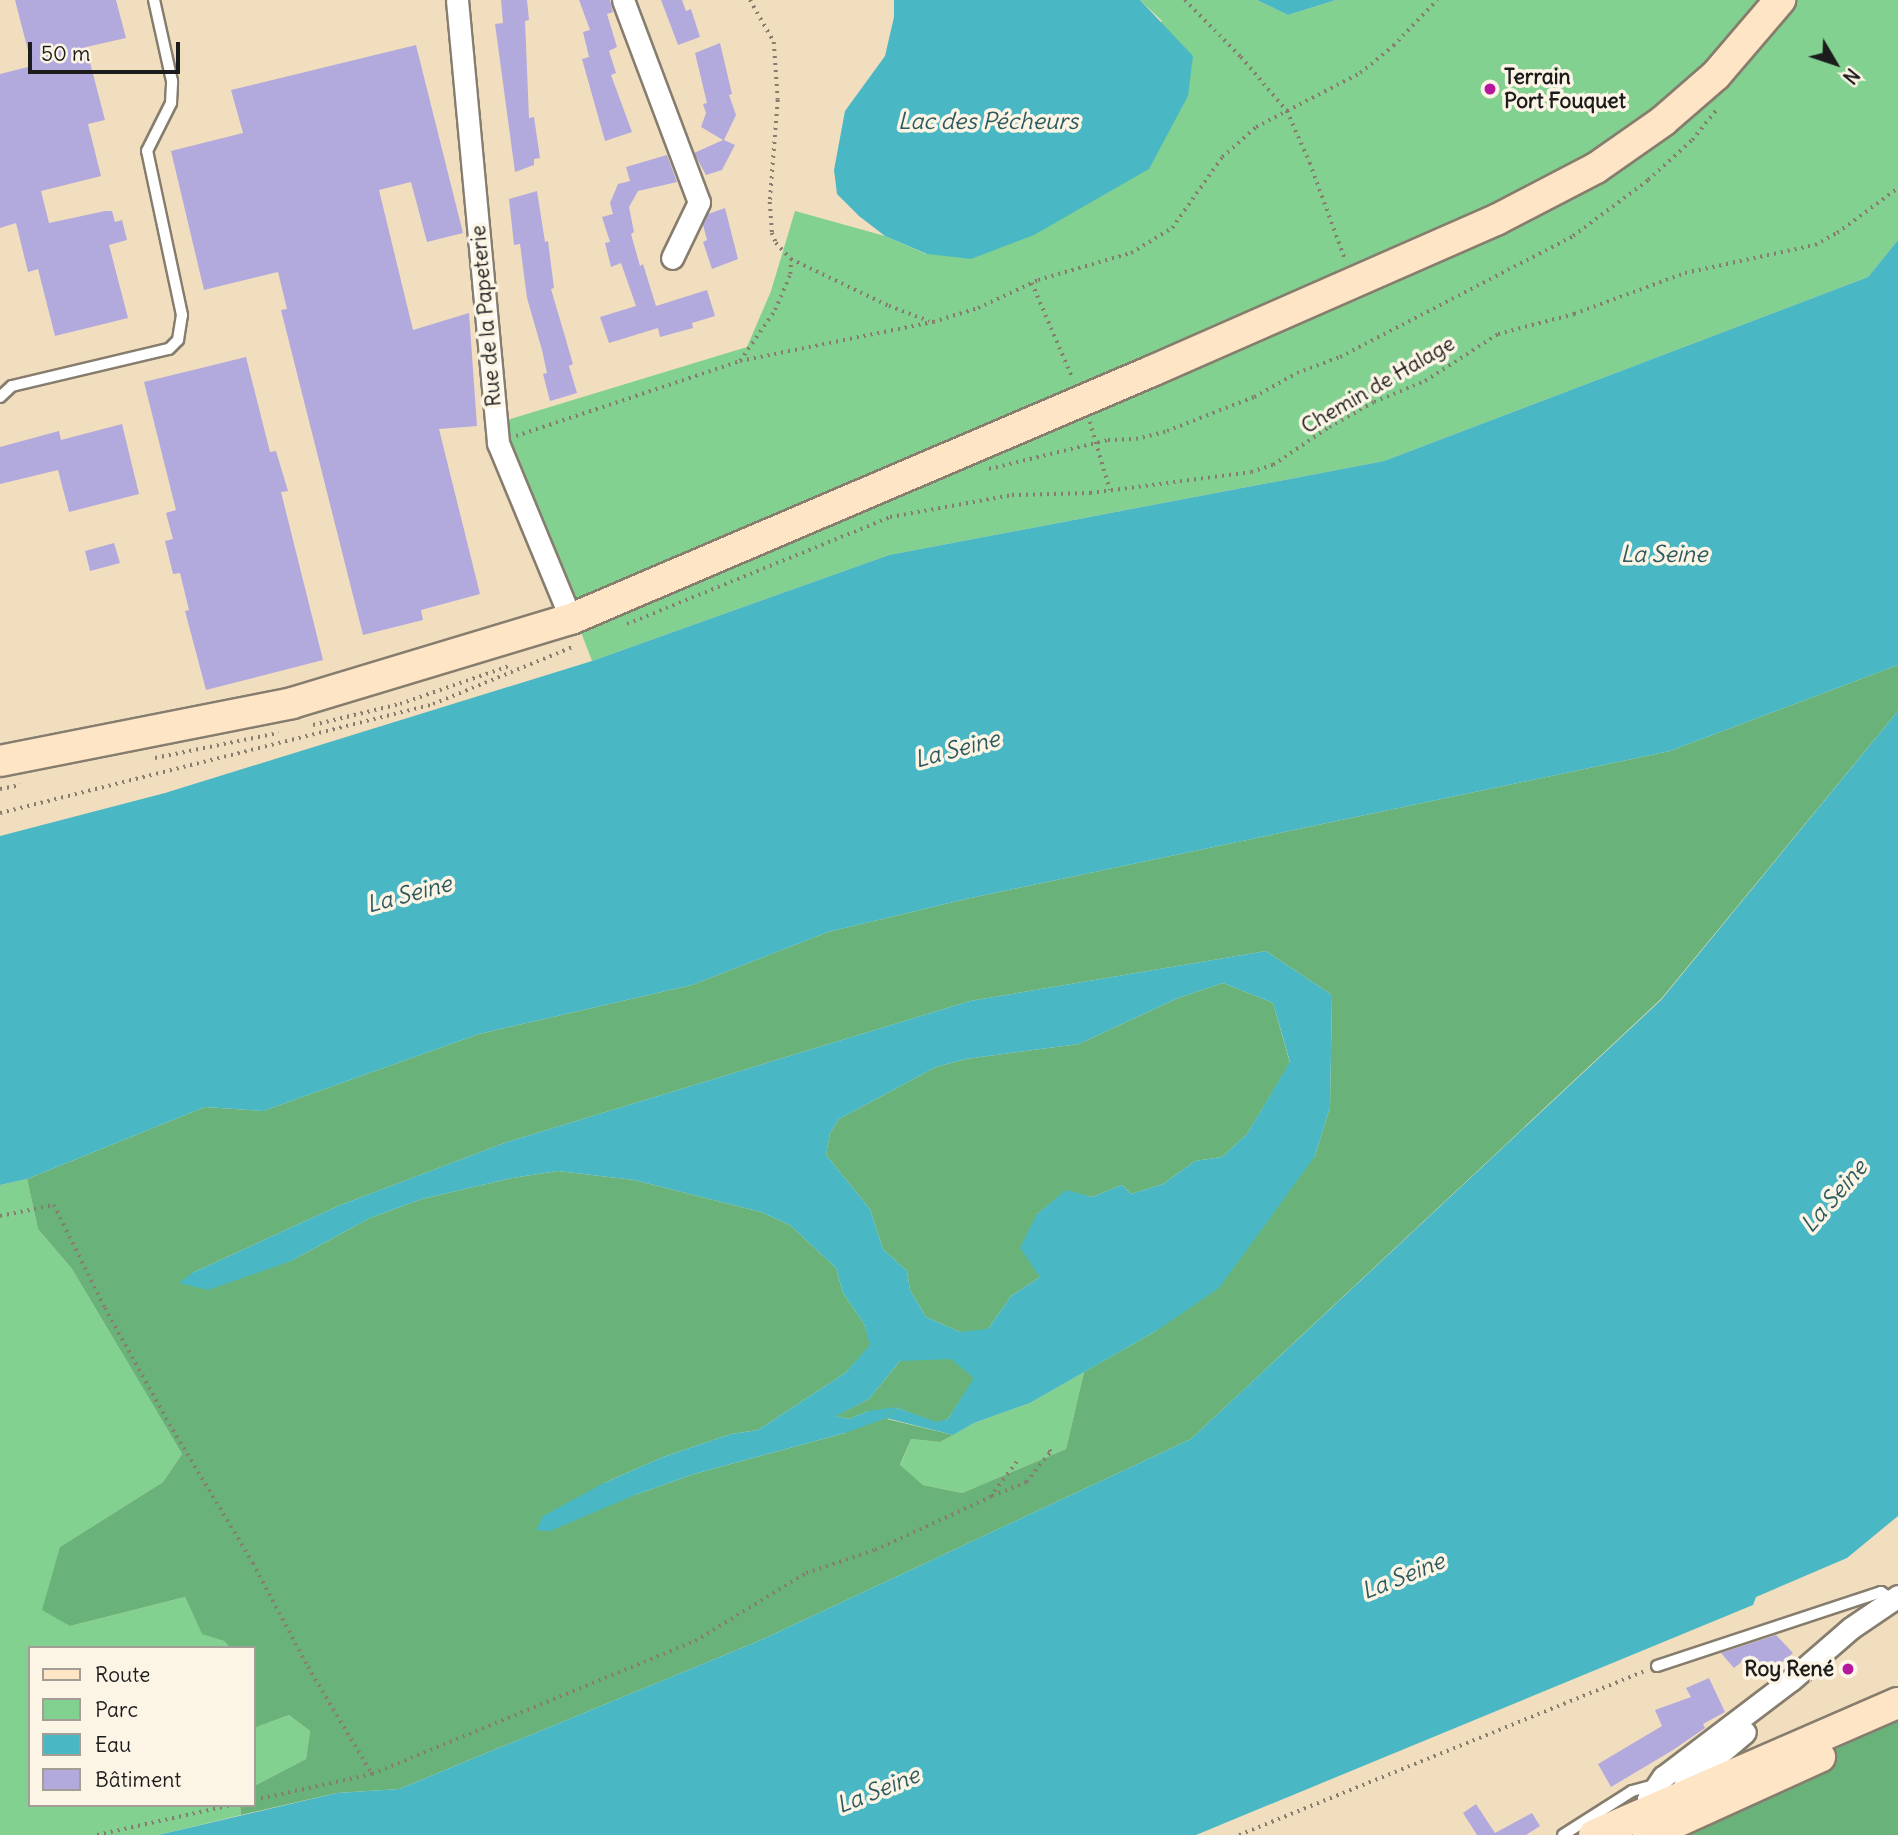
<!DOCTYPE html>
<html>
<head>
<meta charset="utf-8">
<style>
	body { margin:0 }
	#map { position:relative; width:1898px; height:1835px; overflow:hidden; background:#f1debf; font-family:Delius,sans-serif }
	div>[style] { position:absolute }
	.green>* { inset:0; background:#82d191 }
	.forest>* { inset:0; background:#69b37b }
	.water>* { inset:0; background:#4ab8c4 }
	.building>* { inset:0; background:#b2aadd }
	.path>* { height:3.5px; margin-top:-1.75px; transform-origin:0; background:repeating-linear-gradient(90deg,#867d6e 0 2px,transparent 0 7px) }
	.roads { filter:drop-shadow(2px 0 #867d6e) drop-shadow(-2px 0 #867d6e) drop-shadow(0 2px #867d6e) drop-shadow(0 -2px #867d6e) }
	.service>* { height:10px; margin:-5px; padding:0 5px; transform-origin:5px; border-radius:5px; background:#fff }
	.minor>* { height:21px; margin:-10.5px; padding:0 10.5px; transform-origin:10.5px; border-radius:10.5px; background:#fff }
	.secondary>* { height:30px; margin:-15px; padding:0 15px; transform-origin:15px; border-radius:15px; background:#fde5c5 }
	.dots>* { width:19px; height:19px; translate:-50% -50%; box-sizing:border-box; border:4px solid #fcf5e5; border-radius:50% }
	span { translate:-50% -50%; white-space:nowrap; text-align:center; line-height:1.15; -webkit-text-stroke:7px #fcf5e5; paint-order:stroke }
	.poi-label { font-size:21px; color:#1c1c1c; font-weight:700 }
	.left { translate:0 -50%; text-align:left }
	.right { translate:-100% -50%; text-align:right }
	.street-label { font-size:21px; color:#1c1c1c }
	.water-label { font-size:23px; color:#2e5a5f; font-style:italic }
	.legend { position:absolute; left:28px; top:1646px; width:228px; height:161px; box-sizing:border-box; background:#fcf5e5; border:2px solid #a29e95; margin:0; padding:9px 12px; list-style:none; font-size:21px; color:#1c1c1c }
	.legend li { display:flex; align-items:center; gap:14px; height:35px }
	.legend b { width:35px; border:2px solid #a29e95 }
	.north { position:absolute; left:1800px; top:28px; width:70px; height:70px; -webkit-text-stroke:5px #fcf5e5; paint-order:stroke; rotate:129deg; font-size:19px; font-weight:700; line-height:28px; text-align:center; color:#1c1c1c }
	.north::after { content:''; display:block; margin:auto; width:24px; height:32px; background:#1c1c1c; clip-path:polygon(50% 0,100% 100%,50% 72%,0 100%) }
	.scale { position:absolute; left:28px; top:42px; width:152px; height:32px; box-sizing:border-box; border:4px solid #1c1c1c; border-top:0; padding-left:9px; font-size:21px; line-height:24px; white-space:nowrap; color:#1c1c1c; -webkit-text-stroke:5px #fcf5e5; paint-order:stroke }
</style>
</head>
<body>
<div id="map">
	<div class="green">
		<div style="clip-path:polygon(1140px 0,1257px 0,1288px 15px,1336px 0,1898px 0,1898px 240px,1868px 277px,1384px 461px,889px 555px,592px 661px,501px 422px,747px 347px,771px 291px,795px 211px,885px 236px,926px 254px,1162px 21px)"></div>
		<div style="clip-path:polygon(27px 1179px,38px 1229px,72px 1269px,182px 1454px,163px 1482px,60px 1547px,70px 1626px,185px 1597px,202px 1633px,224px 1641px,230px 1648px,30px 1648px,30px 1805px,240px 1805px,241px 1815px,158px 1835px,0 1835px,0 1185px)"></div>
		<div style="clip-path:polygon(1084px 1372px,1066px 1449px,962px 1493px,923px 1485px,900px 1466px,911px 1439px,940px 1442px,974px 1423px,1030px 1403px)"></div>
		<div style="clip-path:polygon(289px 1715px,310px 1731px,306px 1759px,254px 1786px,254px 1728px)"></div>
	</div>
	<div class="forest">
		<div style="clip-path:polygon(evenodd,1898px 665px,1898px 711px,1661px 999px,1191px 1439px,761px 1640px,399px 1789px,337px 1793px,241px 1815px,240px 1805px,254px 1805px,254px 1786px,306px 1759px,310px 1731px,289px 1715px,254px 1728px,254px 1648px,230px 1648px,224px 1641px,202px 1634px,185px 1597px,70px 1626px,42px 1610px,60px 1547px,163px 1482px,182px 1454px,72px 1269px,38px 1229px,27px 1179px,205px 1107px,263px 1111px,479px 1034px,692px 985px,828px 932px,966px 899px,1670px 751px,1898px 665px,1266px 951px,1332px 995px,1330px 1107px,1315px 1156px,1156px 1331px,1084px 1372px,1066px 1449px,962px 1493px,923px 1485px,900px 1465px,911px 1439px,940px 1442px,953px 1435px,887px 1419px,898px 1408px,936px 1423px,948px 1419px,975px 1378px,988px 1329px,1011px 1296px,1040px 1277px,1037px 1214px,1066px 1191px,1092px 1197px,1122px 1185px,1131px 1194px,1163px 1184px,1195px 1161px,1222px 1157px,1247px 1134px,1290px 1063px,1273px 1003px,1223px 983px,1178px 998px,1079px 1044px,966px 1059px,936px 1067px,839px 1119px,830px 1133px,826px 1155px,870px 1209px,883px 1249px,907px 1271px,910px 1290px,926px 1317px,960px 1332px,900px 1361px,869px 1399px,835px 1416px,849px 1419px,868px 1411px,845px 1433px,694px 1474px,635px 1495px,604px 1483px,663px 1457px,731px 1434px,758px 1430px,845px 1373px,871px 1345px,864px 1324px,843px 1293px,836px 1268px,790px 1225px,761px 1212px,634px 1180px,558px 1171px,512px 1178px,422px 1199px,370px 1218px,291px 1261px,192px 1273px,338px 1206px,507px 1142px,970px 1001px,1266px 951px)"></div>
		<div style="clip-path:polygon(1898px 1719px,1898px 1835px,1658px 1835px)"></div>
	</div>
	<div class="water">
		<div style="clip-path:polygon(894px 0,1140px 0,1193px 56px,1188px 96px,1149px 169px,1034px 235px,971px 259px,927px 254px,885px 236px,859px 216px,837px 194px,834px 170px,845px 111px,885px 56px,894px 17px)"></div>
		<div style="clip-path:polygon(1257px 0,1336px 0,1288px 15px)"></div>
		<div style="clip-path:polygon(1898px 240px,1898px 665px,1670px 751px,966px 899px,828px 932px,692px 985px,479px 1034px,263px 1111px,205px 1107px,27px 1179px,0 1185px,0 836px,165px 793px,592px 661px,889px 555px,1384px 461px,1868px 277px)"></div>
		<div style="clip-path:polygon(1898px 711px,1898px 1516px,1847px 1558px,1756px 1597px,1753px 1605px,1196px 1835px,158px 1835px,337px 1793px,399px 1789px,761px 1640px,1191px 1439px,1661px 1000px)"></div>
		<div style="clip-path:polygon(evenodd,1266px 951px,1332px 995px,1330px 1107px,1315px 1156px,1219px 1288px,1156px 1331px,1030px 1403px,974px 1423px,953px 1435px,886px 1418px,898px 1408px,936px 1422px,948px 1419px,974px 1378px,951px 1359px,900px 1361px,869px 1399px,836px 1416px,849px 1419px,868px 1411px,898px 1407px,884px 1419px,845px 1433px,694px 1474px,635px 1495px,550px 1531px,536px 1530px,543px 1516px,604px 1483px,663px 1457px,731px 1434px,758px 1430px,845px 1373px,870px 1345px,864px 1324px,843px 1293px,836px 1268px,790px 1225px,761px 1212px,634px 1180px,558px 1171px,512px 1178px,422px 1199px,370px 1218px,291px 1261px,208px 1290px,179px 1283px,192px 1273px,338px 1206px,507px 1142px,970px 1001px,1266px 951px,1223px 983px,1273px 1003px,1290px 1062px,1247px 1134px,1222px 1157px,1195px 1161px,1163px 1184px,1131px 1194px,1122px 1185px,1092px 1197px,1066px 1190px,1037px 1214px,1020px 1248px,1040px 1277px,1011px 1296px,988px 1329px,960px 1332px,926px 1317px,910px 1290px,907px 1271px,883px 1249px,870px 1209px,826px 1155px,830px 1133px,839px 1119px,936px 1067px,966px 1059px,1079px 1044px,1178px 998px,1223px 983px)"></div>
	</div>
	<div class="building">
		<div style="clip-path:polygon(15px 0,116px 0,126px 38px,86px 47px,105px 120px,88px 124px,101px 176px,41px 191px,49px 223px,105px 211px,112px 211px,115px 222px,122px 220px,127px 240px,109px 245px,128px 318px,55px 336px,38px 269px,28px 272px,16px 223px,0 228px,0 74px,32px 66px)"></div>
		<div style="clip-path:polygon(501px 0,527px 0,529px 20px,525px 21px,529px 118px,534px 117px,540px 158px,534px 159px,534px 165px,515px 172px,495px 24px,503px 23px)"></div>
		<div style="clip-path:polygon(579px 0,610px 0,613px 12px,607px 14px,617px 47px,609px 51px,616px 73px,611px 75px,632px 132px,605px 141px,582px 59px,589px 57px,583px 32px,590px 30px)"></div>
		<div style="clip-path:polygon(661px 0,682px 0,686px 11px,691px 9px,700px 37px,678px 45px)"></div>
		<div style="clip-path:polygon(720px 43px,732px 94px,729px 95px,736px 115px,724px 140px,735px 145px,722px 170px,706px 175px,694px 153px,723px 140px,701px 127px,706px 113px,703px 104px,707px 103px,695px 53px)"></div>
		<div style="clip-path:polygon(416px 45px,463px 233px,427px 242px,411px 182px,379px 190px,413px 330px,469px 313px,477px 426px,439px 429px,480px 594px,421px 610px,423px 620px,363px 635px,281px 310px,287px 309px,278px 272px,204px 290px,171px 151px,243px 133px,231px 90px)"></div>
		<div style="clip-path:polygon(667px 155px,677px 182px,638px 191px,629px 207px,634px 232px,631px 234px,640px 266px,643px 264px,656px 306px,707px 290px,715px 316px,692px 323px,693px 328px,660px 337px,658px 328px,609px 343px,600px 317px,636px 306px,621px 263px,611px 267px,605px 243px,610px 242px,602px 217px,613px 214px,610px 203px,618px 184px,630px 181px,626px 167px)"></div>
		<div style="clip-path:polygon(537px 191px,545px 242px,548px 241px,554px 288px,551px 289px,573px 364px,569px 366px,577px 393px,550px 401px,543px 374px,547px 373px,542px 350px,527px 298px,520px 244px,514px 245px,509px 199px)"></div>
		<div style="clip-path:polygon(725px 208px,738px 259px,712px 269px,703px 242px,707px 240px,703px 225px,708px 214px)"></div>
		<div style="clip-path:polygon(246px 357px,270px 452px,276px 451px,288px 491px,281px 492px,323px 660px,206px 690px,185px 611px,189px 610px,180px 573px,173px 574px,165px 541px,173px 539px,166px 513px,176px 510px,144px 382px)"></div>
		<div style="clip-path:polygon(122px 424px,139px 494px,69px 512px,58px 470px,0 484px,0 447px,59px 431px,61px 440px)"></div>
		<div style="clip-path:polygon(114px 543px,120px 563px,90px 571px,85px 551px)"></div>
		<div style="clip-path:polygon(1776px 1635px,1793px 1653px,1772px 1671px,1765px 1664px,1761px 1667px,1750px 1655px,1734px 1668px,1721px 1653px)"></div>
		<div style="clip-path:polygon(1709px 1678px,1725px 1712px,1703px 1724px,1705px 1728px,1673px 1750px,1611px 1787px,1598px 1764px,1662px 1726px,1655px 1710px,1691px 1697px,1686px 1688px)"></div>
		<div style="clip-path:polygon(1476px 1804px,1495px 1833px,1532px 1813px,1540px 1826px,1526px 1835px,1477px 1835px,1463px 1813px)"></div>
	</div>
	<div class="path">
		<div style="left:750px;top:0;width:48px;rotate:60.3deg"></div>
		<div style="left:774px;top:42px;width:58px;rotate:86.1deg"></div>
		<div style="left:778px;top:100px;width:102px;rotate:94.5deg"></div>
		<div style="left:770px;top:202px;width:31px;rotate:86deg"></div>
		<div style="left:772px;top:233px;width:11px;rotate:68deg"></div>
		<div style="left:776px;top:243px;width:22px;rotate:47deg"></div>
		<div style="left:791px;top:259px;width:109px;rotate:25.6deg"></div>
		<div style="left:889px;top:306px;width:43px;rotate:20.6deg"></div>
		<div style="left:1185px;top:0;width:80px;rotate:45.5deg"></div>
		<div style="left:1241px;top:57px;width:71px;rotate:49.6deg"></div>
		<div style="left:1287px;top:111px;width:57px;rotate:66.1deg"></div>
		<div style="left:1310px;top:163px;width:102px;rotate:70deg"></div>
		<div style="left:1032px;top:283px;width:104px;rotate:66.9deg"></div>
		<div style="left:740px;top:361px;width:62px;rotate:-55.5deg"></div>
		<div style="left:775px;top:310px;width:39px;rotate:-67deg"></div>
		<div style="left:790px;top:274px;width:15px;rotate:-86deg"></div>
		<div style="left:1090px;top:422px;width:71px;rotate:73.6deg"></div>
		<div style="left:516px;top:436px;width:236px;rotate:-18.5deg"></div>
		<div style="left:740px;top:361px;width:197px;rotate:-11.4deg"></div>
		<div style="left:933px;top:322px;width:47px;rotate:-17.3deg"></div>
		<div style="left:978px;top:308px;width:66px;rotate:-25deg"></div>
		<div style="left:1038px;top:280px;width:97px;rotate:-16.2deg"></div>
		<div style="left:1131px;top:253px;width:48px;rotate:-31.4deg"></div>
		<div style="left:1172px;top:228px;width:87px;rotate:-54.8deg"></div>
		<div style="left:1222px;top:157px;width:45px;rotate:-41.4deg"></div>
		<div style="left:1256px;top:127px;width:117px;rotate:-27.4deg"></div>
		<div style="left:1360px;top:73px;width:43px;rotate:-39.3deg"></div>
		<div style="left:1393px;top:46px;width:64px;rotate:-46.3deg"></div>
		<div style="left:989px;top:469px;width:122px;rotate:-13.7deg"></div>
		<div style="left:1108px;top:440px;width:28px;rotate:-2deg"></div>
		<div style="left:1136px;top:439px;width:32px;rotate:-14deg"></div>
		<div style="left:1167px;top:431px;width:93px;rotate:-21.3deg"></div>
		<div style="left:1254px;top:397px;width:49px;rotate:-29.2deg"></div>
		<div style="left:1297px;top:373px;width:46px;rotate:-20.4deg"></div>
		<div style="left:1340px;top:357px;width:263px;rotate:-27.4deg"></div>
		<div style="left:1573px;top:236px;width:94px;rotate:-36.7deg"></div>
		<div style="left:1648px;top:180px;width:59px;rotate:-42.3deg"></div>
		<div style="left:1692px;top:140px;width:38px;rotate:-51deg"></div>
		<div style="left:627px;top:624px;width:284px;rotate:-22.1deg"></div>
		<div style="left:890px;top:517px;width:124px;rotate:-10.2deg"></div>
		<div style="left:1012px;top:495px;width:78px;rotate:-1.5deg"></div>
		<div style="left:1090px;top:493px;width:162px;rotate:-7.4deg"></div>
		<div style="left:1251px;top:472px;width:23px;rotate:-18deg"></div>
		<div style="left:1273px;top:465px;width:68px;rotate:-34.2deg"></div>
		<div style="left:1329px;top:427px;width:51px;rotate:-29.1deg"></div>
		<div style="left:1374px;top:402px;width:55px;rotate:-22.4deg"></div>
		<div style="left:1425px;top:381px;width:87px;rotate:-32.8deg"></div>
		<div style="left:1498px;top:334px;width:79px;rotate:-14.7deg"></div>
		<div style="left:1574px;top:314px;width:118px;rotate:-20.3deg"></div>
		<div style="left:1685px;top:273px;width:133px;rotate:-12.2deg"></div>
		<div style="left:1815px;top:245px;width:25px;rotate:-29deg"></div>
		<div style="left:1837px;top:233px;width:76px;rotate:-36.4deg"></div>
		<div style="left:313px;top:725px;width:89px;rotate:-13.6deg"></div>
		<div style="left:400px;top:704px;width:115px;rotate:-19.2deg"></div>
		<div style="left:155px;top:758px;width:126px;rotate:-11.5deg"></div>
		<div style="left:0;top:789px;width:21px;rotate:-11deg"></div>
		<div style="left:0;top:813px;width:447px;rotate:-14.1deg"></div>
		<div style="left:433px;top:704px;width:153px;rotate:-22.2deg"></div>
		<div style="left:0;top:1216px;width:55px;rotate:-11.5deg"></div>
		<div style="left:54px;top:1205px;width:115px;rotate:63.7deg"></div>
		<div style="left:105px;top:1308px;width:140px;rotate:60.9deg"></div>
		<div style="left:173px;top:1430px;width:155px;rotate:59deg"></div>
		<div style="left:253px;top:1563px;width:118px;rotate:62.1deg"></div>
		<div style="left:308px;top:1667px;width:125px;rotate:59.1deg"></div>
		<div style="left:992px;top:1496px;width:37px;rotate:-22deg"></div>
		<div style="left:1026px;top:1482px;width:38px;rotate:-51deg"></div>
		<div style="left:1050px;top:1452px;width:5px;rotate:-112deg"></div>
		<div style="left:254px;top:1800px;width:121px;rotate:-12.4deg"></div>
		<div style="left:372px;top:1774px;width:349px;rotate:-22.4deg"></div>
		<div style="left:695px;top:1641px;width:130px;rotate:-31.5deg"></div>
		<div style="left:806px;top:1573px;width:73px;rotate:-18.4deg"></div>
		<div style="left:875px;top:1550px;width:127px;rotate:-24.7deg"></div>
		<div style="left:990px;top:1497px;width:45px;rotate:-53.1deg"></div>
		<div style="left:97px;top:1835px;width:137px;rotate:-12.6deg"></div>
		<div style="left:1239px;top:1835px;width:436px;rotate:-22deg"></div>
	</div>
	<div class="roads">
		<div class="service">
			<div style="left:0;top:397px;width:16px;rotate:-43deg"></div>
			<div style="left:12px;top:386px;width:161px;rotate:-13.3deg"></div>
			<div style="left:169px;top:349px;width:13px;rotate:-45deg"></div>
			<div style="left:178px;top:340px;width:25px;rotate:-81deg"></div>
			<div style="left:182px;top:315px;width:168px;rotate:-102deg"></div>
			<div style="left:147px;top:151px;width:54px;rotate:-63.4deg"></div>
			<div style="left:171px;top:103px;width:22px;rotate:-87deg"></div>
			<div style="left:172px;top:81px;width:83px;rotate:-102.5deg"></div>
			<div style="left:1657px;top:1666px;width:236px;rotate:-18.3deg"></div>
			<div style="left:1881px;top:1592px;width:14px;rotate:34deg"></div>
			<div style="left:1563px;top:1835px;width:82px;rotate:-32.5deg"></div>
			<div style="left:1632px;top:1791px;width:24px;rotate:-15deg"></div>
		</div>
		<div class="minor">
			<div style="left:457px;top:0;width:445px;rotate:84.7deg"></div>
			<div style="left:498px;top:443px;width:191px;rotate:67.5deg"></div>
			<div style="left:623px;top:0;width:216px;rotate:69.4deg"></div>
			<div style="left:699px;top:202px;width:62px;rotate:115.7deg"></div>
			<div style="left:1678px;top:1800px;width:20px;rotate:-66deg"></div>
			<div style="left:1686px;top:1782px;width:77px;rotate:-40.3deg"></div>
			<div style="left:1654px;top:1821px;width:23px;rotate:-105deg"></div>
			<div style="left:1648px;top:1799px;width:27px;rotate:-56deg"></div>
			<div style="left:1663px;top:1777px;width:161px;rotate:-37.2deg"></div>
			<div style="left:1791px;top:1680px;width:79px;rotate:-40.9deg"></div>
			<div style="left:1851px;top:1628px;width:57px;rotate:-34.2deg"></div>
		</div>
		<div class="secondary">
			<div style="left:0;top:761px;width:298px;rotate:-11.2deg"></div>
			<div style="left:292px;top:703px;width:291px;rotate:-16.8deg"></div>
			<div style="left:571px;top:619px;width:632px;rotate:-23.12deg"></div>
			<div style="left:1152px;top:371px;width:376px;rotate:-23.7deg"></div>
			<div style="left:1496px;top:220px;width:113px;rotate:-27.5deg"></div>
			<div style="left:1596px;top:168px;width:82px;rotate:-35deg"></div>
			<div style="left:1663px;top:121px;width:70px;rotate:-41deg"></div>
			<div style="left:1716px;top:75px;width:99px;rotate:-49.5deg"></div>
			<div style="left:1594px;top:1835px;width:331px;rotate:-23.5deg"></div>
			<div style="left:1648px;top:1835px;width:189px;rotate:-24.4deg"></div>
		</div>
	</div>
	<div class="dots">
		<div style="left:1490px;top:89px;background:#b5179e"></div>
		<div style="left:1848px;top:1669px;background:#b5179e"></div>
	</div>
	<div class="poi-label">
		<span class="left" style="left:1504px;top:89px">Terrain<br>Port Fouquet</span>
		<span class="right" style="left:1834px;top:1669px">Roy René</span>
	</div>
	<div class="street-label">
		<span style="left:486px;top:316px;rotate:-95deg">Rue de la Papeterie</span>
		<span style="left:1378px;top:385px;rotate:-30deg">Chemin de Halage</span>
	</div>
	<div class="water-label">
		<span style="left:988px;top:121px">Lac des Pécheurs</span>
		<span style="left:1664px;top:554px">La Seine</span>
		<span style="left:957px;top:749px;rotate:-15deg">La Seine</span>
		<span style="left:409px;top:894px;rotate:-15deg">La Seine</span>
		<span style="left:1834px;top:1196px;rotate:-49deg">La Seine</span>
		<span style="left:1403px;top:1576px;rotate:-22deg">La Seine</span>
		<span style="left:878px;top:1790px;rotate:-22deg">La Seine</span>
	</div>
	<ul class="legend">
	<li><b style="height:9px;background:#fde5c5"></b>Route</li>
	<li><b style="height:19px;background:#82d191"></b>Parc</li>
	<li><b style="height:19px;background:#4ab8c4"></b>Eau</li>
	<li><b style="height:19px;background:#b2aadd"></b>Bâtiment</li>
	</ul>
	<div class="north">N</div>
	<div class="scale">50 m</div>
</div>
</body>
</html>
